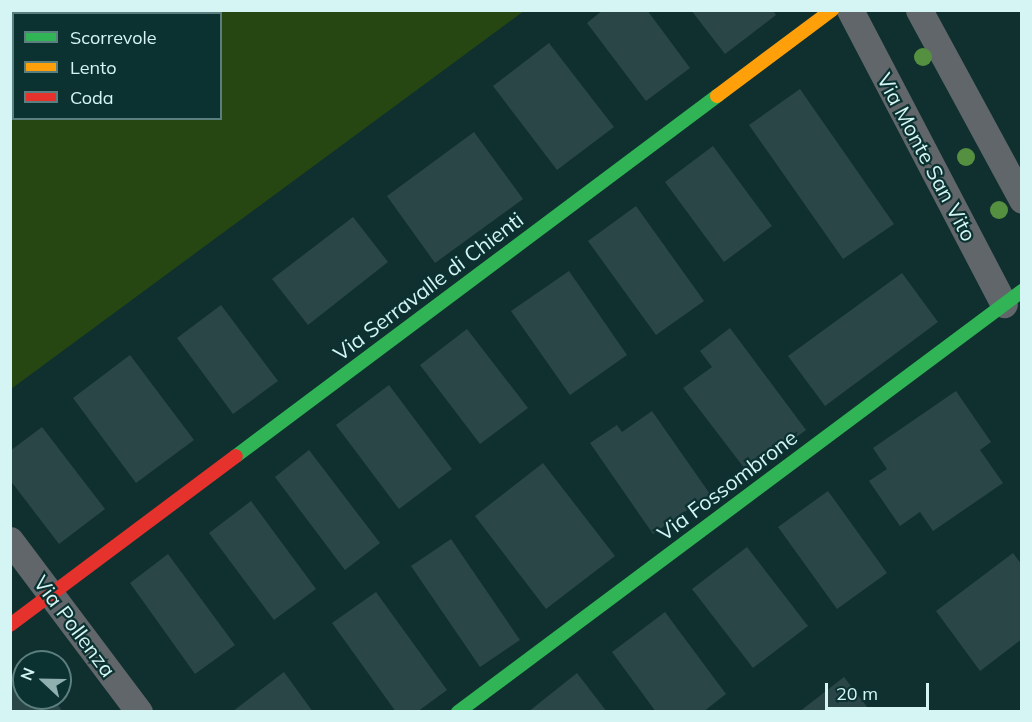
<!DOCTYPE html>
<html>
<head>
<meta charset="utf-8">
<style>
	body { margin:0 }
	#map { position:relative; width:1032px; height:722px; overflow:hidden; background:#0f302f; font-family:Mulish,sans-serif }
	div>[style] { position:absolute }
	.green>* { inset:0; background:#264612 }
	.building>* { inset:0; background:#2b4647 }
	.street>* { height:27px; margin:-13.5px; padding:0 13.5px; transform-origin:13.5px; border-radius:13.5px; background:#60666a }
	.fast>* { height:14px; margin:-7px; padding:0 7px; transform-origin:7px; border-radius:7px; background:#30b455 }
	.slow>* { height:14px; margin:-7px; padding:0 7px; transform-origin:7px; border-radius:7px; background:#ff9f0a }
	.jam>* { height:14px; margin:-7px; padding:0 7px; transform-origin:7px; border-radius:7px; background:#e5322d }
	.trees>* { width:18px; height:18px; margin:-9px; border-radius:50%; background:#558f40 }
	span { translate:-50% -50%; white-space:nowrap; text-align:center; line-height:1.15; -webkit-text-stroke:4.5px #0b3130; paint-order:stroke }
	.street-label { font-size:21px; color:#d4f5f3 }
	.frame { position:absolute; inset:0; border:12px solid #d4f5f3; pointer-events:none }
	.legend { position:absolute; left:12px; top:12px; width:210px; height:108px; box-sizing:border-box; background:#0b3130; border:2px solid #5b7f7e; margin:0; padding:8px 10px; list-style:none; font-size:18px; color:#d4f5f3 }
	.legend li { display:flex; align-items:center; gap:12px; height:30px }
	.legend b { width:30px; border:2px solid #5b7f7e }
	.north { position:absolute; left:12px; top:650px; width:60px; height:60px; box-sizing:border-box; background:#0b3130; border:2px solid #5b7f7e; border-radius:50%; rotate:292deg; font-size:16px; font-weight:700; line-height:24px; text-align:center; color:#d4f5f3 }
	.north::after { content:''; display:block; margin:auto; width:21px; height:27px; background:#8fb0ae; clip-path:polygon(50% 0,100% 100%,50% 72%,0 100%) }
	.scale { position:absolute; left:825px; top:683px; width:104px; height:27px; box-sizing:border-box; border:3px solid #d4f5f3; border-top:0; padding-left:8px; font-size:18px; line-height:21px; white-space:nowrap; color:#d4f5f3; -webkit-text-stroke:4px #0b3130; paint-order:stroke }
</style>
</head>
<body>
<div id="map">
	<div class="green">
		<div style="clip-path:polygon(evenodd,11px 10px,524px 10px,524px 11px,11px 389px,11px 10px,14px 14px,220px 14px,220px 118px,14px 118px,14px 14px)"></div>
	</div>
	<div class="building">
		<div style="clip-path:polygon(603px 10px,647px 10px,690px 68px,646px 101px,587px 23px)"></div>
		<div style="clip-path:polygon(691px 10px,773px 10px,776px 15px,725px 54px)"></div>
		<div style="clip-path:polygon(549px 43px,614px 127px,557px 170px,493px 86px)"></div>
		<div style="clip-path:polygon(800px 89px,894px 224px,843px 259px,749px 125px)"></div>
		<div style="clip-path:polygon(474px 132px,523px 199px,435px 263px,387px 196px)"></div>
		<div style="clip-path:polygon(713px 146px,772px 226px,724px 262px,665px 182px)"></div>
		<div style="clip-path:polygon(636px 206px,704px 301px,656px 335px,588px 241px)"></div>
		<div style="clip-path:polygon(353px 217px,388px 262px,308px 325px,272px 279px)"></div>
		<div style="clip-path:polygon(569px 271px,627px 355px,570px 395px,511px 311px)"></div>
		<div style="clip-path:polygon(902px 273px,938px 322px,825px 406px,788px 356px)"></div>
		<div style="clip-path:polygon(221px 305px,278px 381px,233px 414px,177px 338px)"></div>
		<div style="clip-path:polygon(730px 328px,806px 430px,748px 473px,683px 388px,712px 367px,700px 351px)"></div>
		<div style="clip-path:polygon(467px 329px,528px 408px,480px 444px,420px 365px)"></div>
		<div style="clip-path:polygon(130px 355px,194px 440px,136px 483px,73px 398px)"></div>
		<div style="clip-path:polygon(389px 385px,452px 469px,399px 509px,336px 425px)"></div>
		<div style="clip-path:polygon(956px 391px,991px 442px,980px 450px,1003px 483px,933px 531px,920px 512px,900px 526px,869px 481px,887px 469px,873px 448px)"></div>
		<div style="clip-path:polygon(652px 411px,710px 494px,653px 534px,590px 443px,617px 425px,622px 432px)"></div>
		<div style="clip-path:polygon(42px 427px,105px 509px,59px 544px,10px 480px,10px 451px)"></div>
		<div style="clip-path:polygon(309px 450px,380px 543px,345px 570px,275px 477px)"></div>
		<div style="clip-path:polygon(543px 463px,615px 556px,546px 609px,475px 516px)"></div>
		<div style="clip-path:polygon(828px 491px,887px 573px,837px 609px,778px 527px)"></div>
		<div style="clip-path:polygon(251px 501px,316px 589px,274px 620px,209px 533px)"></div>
		<div style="clip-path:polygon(451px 539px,520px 640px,480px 667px,411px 566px)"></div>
		<div style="clip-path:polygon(747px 547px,808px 626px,753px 668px,692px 589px)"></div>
		<div style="clip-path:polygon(1013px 553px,1022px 565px,1022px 639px,980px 671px,936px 611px)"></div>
		<div style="clip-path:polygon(168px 554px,235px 645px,195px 674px,130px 583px)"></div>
		<div style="clip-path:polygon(376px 592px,447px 690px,417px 712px,396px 712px,332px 623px)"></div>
		<div style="clip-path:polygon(665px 612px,726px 694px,703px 712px,656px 712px,612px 652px)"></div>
		<div style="clip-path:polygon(284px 672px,313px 712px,232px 712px)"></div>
		<div style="clip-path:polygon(577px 673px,607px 712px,528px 712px)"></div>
		<div style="clip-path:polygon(24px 675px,24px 698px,53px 698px,63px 712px,10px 712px,10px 685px)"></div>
		<div style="clip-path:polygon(844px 677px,871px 712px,799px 712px)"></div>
	</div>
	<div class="street">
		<div style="left:850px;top:10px;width:332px;rotate:62.4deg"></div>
		<div style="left:919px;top:10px;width:216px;rotate:61.5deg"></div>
		<div style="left:10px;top:540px;width:215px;rotate:53.1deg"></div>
	</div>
	<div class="fast">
		<div style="left:236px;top:456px;width:601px;rotate:-36.81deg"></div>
		<div style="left:458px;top:712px;width:704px;rotate:-36.74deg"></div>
	</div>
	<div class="slow">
		<div style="left:717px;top:96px;width:144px;rotate:-36.8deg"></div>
	</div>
	<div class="jam">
		<div style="left:10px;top:625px;width:282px;rotate:-36.8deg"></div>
	</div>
	<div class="trees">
		<div style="left:923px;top:57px"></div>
		<div style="left:966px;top:157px"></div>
		<div style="left:999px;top:210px"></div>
	</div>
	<div class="street-label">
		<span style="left:927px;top:157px;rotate:62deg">Via Monte San Vito</span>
		<span style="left:428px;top:286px;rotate:-37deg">Via Serravalle di Chienti</span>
		<span style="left:727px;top:485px;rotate:-37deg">Via Fossombrone</span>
		<span style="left:75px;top:626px;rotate:53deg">Via Pollenza</span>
	</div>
	<div class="frame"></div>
	<ul class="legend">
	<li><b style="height:8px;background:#30b455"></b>Scorrevole</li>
	<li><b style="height:8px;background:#ff9f0a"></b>Lento</li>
	<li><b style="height:8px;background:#e5322d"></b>Coda</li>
	</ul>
	<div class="north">N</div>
	<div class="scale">20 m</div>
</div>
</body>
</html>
